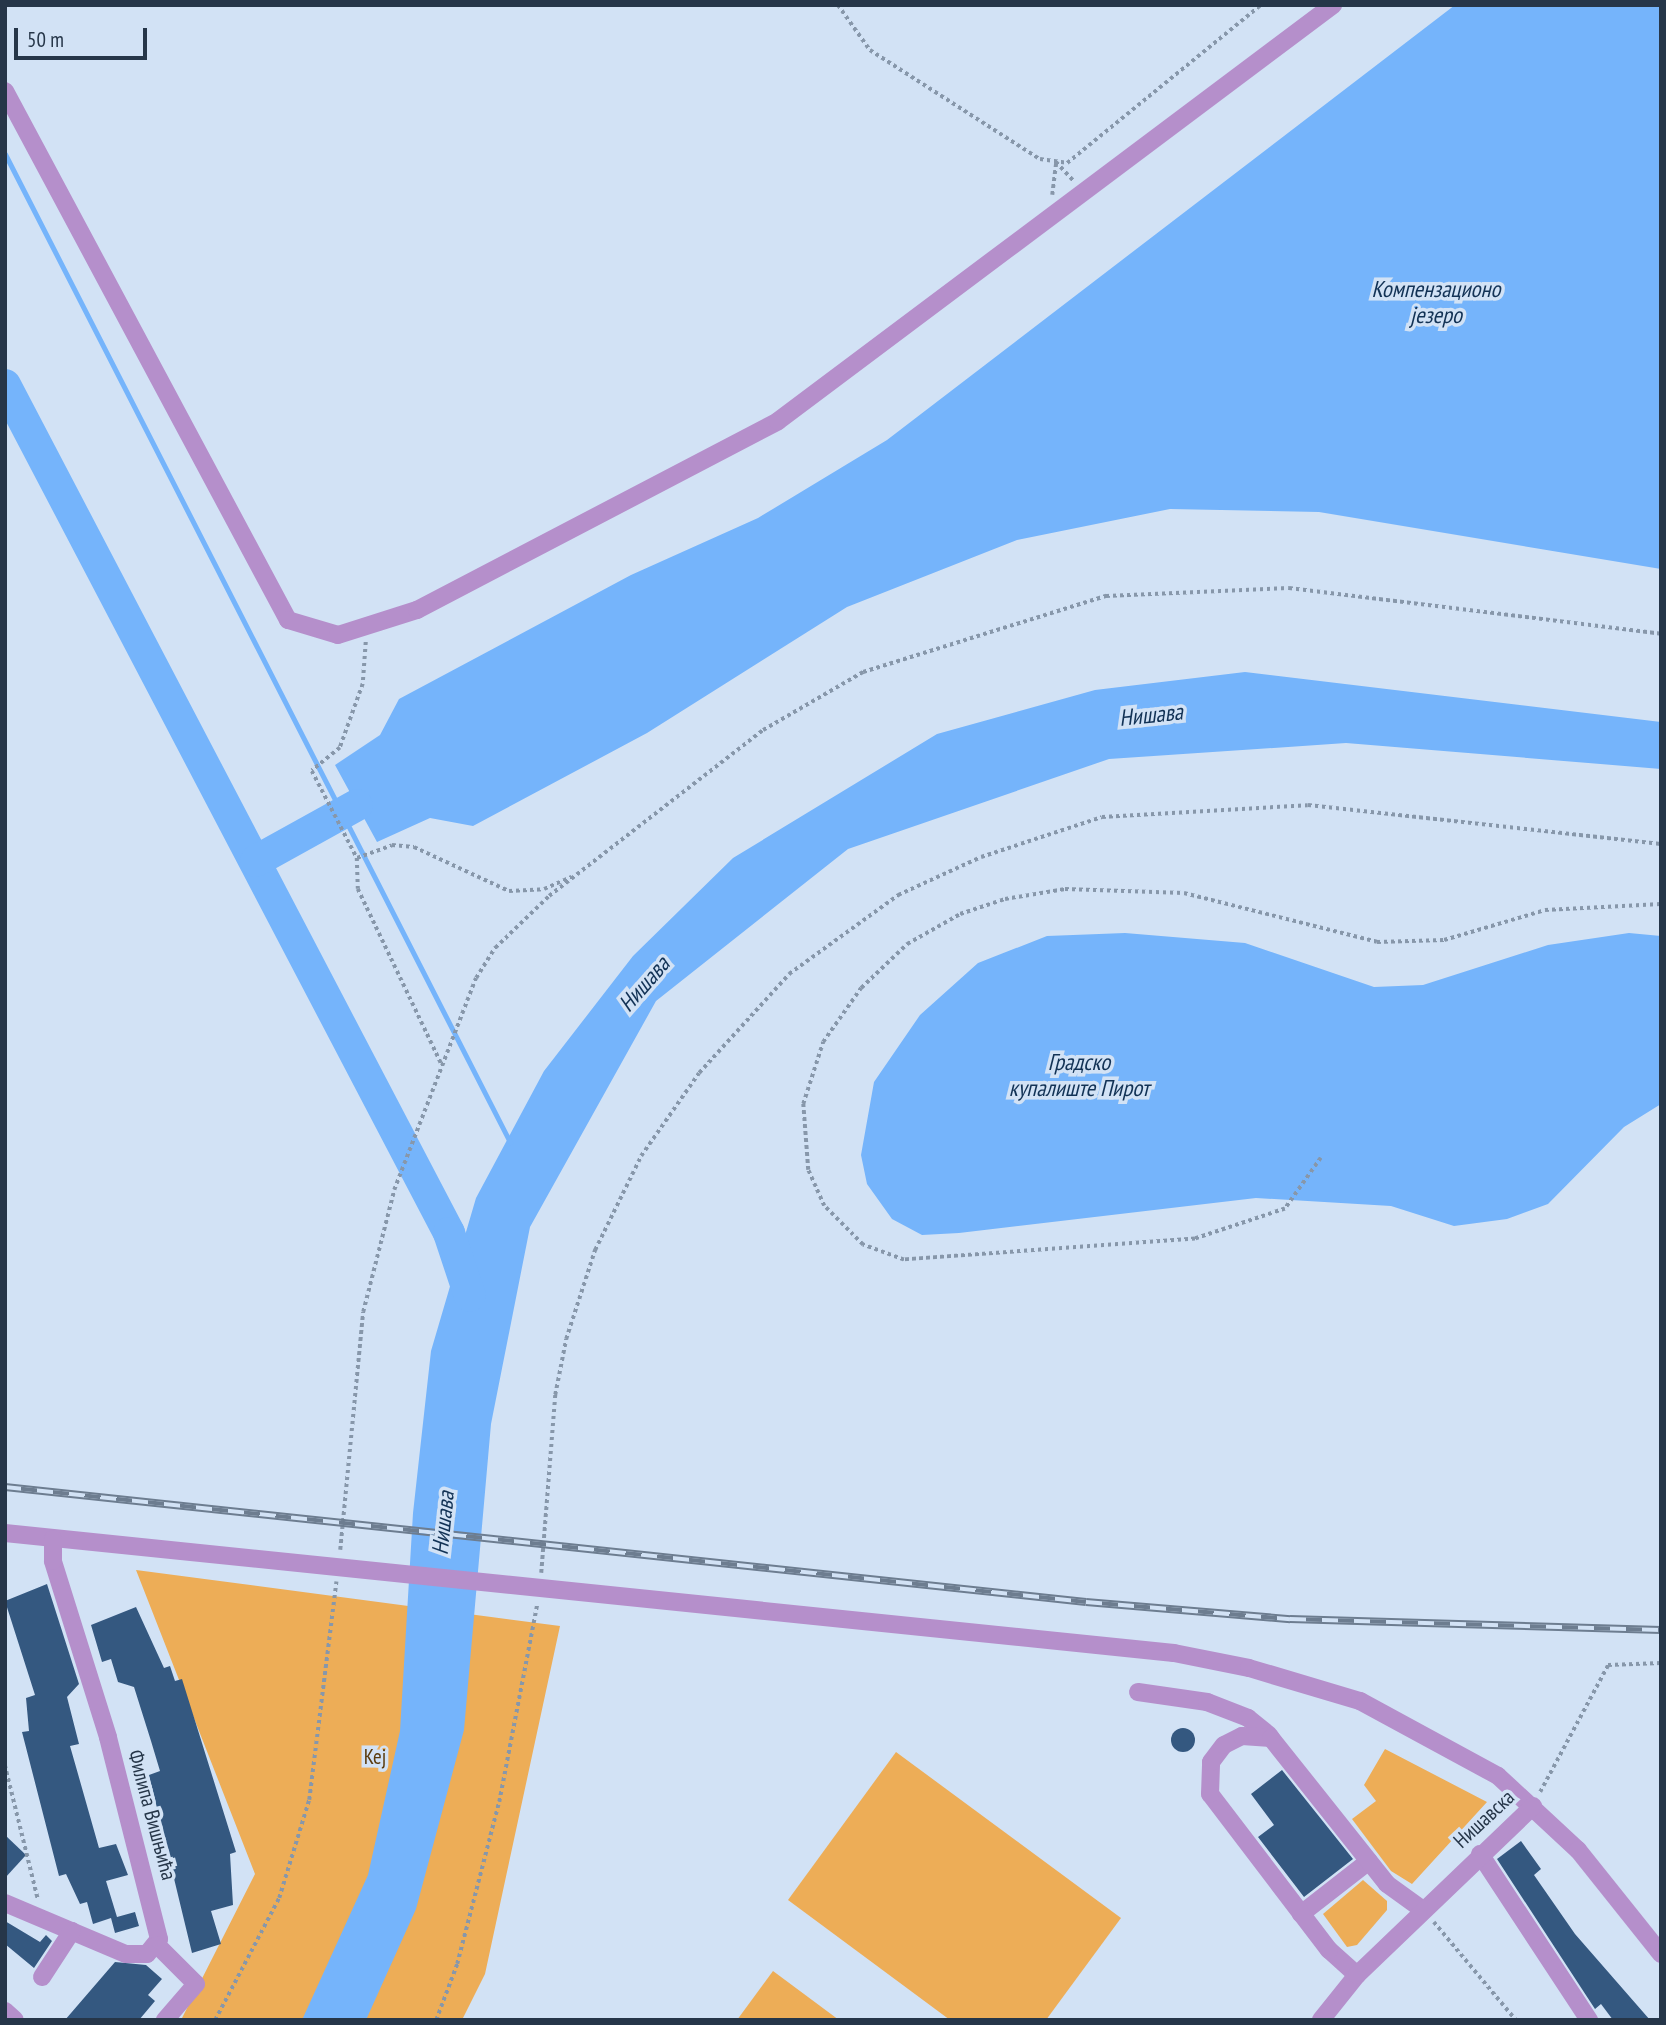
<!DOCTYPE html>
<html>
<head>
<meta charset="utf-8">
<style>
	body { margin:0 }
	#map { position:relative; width:1666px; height:2025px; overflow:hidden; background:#d2e2f5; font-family:"PT Sans Narrow",sans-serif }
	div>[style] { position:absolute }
	.green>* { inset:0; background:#edad57 }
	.water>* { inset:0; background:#75b4fb }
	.stream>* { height:5px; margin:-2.5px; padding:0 2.5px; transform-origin:2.5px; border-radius:2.5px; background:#75b4fb }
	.river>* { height:32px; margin:-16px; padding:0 16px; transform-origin:16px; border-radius:16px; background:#75b4fb }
	.building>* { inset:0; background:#345880 }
	.round { border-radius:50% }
	.path>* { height:3.5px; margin-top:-1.75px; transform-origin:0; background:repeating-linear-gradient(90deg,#8797aa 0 3.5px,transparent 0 7px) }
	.minor>* { height:18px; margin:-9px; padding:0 9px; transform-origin:9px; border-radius:9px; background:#b58fcb }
	.rail>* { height:8px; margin-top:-4px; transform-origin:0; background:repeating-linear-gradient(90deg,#d2e2f5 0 16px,#6d7d90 0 32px); box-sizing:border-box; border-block:2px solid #6d7d90 }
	span { translate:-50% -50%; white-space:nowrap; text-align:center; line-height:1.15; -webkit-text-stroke:7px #d2e2f5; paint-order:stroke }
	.park-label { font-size:21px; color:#5a3b0d }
	.street-label { font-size:21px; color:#263649 }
	.water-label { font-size:23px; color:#123255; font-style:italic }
	.frame { position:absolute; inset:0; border:7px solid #263649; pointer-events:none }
	.scale { position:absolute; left:14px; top:28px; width:133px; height:32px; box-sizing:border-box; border:4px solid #263649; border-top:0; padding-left:9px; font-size:21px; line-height:24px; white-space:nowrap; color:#263649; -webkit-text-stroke:5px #d2e2f5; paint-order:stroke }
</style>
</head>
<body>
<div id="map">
	<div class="green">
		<div style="clip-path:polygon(136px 1570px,560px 1626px,485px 1974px,462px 2020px,181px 2020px,255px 1874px)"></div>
		<div style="clip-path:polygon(1385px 1749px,1487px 1802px,1412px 1884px,1391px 1871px,1352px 1819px,1376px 1801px,1364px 1785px)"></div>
		<div style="clip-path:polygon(896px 1752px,1121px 1918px,1046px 2020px,950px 2020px,788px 1900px)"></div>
		<div style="clip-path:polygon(1363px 1880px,1387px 1901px,1387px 1910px,1357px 1945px,1347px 1947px,1323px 1914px)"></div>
		<div style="clip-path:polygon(773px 1971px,839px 2020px,737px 2020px)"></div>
	</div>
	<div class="water">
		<div style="clip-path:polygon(1455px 5px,1661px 5px,1661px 569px,1319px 512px,1170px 509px,1017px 540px,847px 607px,647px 733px,473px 826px,430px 818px,377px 842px,335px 765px,380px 735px,399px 699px,631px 575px,758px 518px,887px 440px)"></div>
		<div style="clip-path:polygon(1245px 672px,1661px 722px,1661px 769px,1346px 743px,1109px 759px,848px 849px,656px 1001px,530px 1227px,491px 1424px,464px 1730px,416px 1909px,366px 2020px,302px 2020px,368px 1875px,400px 1731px,413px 1513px,431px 1351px,476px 1198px,544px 1071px,633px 956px,733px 858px,937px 734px,1095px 690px)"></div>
		<div style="clip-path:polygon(1125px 933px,1245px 943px,1374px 987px,1423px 985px,1548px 945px,1629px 933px,1661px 936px,1661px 1104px,1624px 1127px,1548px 1204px,1507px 1219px,1454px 1226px,1391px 1206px,1256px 1198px,959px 1233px,922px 1235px,892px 1219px,867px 1184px,861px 1155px,874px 1082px,920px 1015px,978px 963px,1047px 936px)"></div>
	</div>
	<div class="stream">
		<div style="left:5px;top:154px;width:1110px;rotate:62.93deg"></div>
	</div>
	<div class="river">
		<div style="left:5px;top:385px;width:957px;rotate:62.36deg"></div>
		<div style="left:449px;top:1233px;width:66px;rotate:71.6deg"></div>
		<div style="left:256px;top:861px;width:115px;rotate:-29deg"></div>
	</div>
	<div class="building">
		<div style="clip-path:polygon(47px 1584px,79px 1684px,67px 1697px,79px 1744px,70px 1746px,78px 1774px,99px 1848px,116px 1844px,128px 1875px,106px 1881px,117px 1917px,135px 1912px,139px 1926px,115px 1933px,111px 1918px,93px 1924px,87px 1902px,80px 1904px,66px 1874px,59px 1876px,22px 1732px,29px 1731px,26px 1698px,35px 1695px,5px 1601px)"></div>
		<div style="clip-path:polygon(136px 1607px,164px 1668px,170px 1666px,175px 1681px,182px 1679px,236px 1852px,230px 1854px,233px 1905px,211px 1911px,221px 1944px,192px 1953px,149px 1775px,160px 1771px,151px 1741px,134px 1687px,118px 1682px,111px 1659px,102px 1662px,91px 1625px)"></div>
		<div class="round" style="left:1171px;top:1728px;width:24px;height:24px"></div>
		<div style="clip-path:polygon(1282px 1770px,1353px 1859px,1304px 1897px,1258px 1837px,1274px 1825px,1251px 1794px)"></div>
		<div style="clip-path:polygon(5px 1835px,26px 1855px,5px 1878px)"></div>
		<div style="clip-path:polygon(1521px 1841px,1541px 1869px,1534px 1875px,1575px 1934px,1650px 2020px,1613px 2020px,1601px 2004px,1595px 2009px,1497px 1859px)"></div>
		<div style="clip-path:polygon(5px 1921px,40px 1942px,46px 1935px,52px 1941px,34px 1968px,5px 1944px)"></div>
		<div style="clip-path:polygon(115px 1962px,146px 1965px,162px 1979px,148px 1995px,155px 2001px,139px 2020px,65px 2020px)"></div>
	</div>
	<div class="path">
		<div style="left:838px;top:5px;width:55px;rotate:54.6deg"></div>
		<div style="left:870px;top:50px;width:202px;rotate:32.7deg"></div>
		<div style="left:1040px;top:159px;width:27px;rotate:8deg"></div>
		<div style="left:1067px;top:163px;width:250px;rotate:-39.2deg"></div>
		<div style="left:1052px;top:195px;width:33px;rotate:-83deg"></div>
		<div style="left:1056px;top:162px;width:25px;rotate:47deg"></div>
		<div style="left:366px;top:642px;width:42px;rotate:94.1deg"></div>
		<div style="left:363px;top:684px;width:68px;rotate:109.8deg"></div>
		<div style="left:340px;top:748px;width:36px;rotate:141deg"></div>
		<div style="left:312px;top:771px;width:98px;rotate:62.7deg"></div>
		<div style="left:357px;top:858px;width:37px;rotate:-20deg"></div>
		<div style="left:392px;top:845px;width:22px;rotate:5deg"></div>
		<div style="left:414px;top:847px;width:105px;rotate:24.9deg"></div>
		<div style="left:509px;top:891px;width:35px;rotate:-3deg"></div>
		<div style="left:544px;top:889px;width:30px;rotate:-24deg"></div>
		<div style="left:357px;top:858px;width:31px;rotate:88deg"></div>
		<div style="left:358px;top:889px;width:193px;rotate:64.5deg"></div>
		<div style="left:1321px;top:1158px;width:62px;rotate:125.2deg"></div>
		<div style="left:1285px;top:1209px;width:95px;rotate:161.6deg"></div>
		<div style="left:1195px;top:1239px;width:292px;rotate:175.9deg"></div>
		<div style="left:904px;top:1260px;width:44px;rotate:-159.9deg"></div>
		<div style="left:863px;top:1245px;width:55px;rotate:-135deg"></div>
		<div style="left:824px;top:1206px;width:39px;rotate:-114deg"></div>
		<div style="left:808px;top:1170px;width:66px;rotate:-94.3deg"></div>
		<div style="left:803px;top:1104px;width:65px;rotate:-72.1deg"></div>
		<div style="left:823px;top:1042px;width:66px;rotate:-54.9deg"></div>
		<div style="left:861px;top:988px;width:64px;rotate:-43.7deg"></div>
		<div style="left:907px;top:944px;width:61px;rotate:-29.5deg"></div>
		<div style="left:960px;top:914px;width:47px;rotate:-18.4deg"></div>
		<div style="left:1005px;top:899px;width:61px;rotate:-9.5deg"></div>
		<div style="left:1065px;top:889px;width:119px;rotate:1.9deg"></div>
		<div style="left:1184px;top:893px;width:199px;rotate:14.2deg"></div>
		<div style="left:1377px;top:942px;width:67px;rotate:-1.7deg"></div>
		<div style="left:1444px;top:940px;width:105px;rotate:-16.5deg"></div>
		<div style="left:1545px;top:910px;width:116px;rotate:-3deg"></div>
		<div style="left:340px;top:1550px;width:239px;rotate:-84.5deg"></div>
		<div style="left:363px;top:1312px;width:126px;rotate:-75.7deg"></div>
		<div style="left:394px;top:1190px;width:227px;rotate:-68.9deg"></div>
		<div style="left:476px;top:978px;width:36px;rotate:-58deg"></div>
		<div style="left:495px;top:948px;width:75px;rotate:-43.9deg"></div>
		<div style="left:549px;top:896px;width:271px;rotate:-37.8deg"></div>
		<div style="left:763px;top:730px;width:116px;rotate:-30.1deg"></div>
		<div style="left:863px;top:672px;width:255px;rotate:-17.4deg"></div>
		<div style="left:1106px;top:596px;width:183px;rotate:-2.5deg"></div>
		<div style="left:1289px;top:588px;width:375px;rotate:7deg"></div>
		<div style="left:541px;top:1573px;width:179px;rotate:-85.5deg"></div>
		<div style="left:555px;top:1395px;width:57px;rotate:-78.9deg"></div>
		<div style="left:566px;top:1339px;width:94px;rotate:-72deg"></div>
		<div style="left:595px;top:1250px;width:105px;rotate:-63.9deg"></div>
		<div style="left:641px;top:1156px;width:101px;rotate:-55.1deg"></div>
		<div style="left:699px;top:1073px;width:134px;rotate:-47.7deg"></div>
		<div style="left:789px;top:974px;width:135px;rotate:-35.9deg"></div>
		<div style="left:898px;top:895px;width:91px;rotate:-24.6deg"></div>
		<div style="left:981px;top:857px;width:127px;rotate:-18.3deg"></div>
		<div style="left:1102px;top:817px;width:206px;rotate:-3.3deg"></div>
		<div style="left:1308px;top:805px;width:355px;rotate:6.3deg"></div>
		<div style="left:5px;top:1765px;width:138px;rotate:76.2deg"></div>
		<div style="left:1540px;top:1792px;width:144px;rotate:-61.8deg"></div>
		<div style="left:1608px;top:1665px;width:53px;rotate:-2.2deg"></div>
		<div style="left:1434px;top:1922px;width:128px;rotate:50.1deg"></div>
		<div style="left:215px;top:2020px;width:138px;rotate:-62.3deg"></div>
		<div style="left:279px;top:1898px;width:102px;rotate:-73deg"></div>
		<div style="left:309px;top:1800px;width:220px;rotate:-82.9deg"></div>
		<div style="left:436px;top:2020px;width:60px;rotate:-69.4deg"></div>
		<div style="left:457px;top:1964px;width:167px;rotate:-75.5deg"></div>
		<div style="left:499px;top:1802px;width:202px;rotate:-79.1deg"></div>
	</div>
	<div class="minor">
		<div style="left:5px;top:91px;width:600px;rotate:61.85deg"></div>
		<div style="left:288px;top:620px;width:52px;rotate:16.7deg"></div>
		<div style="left:338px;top:635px;width:83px;rotate:-17.6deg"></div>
		<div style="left:417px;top:610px;width:407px;rotate:-27.6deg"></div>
		<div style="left:778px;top:421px;width:694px;rotate:-36.85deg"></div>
		<div style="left:5px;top:1533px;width:1175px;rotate:5.86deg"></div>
		<div style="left:1174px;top:1653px;width:76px;rotate:11.3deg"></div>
		<div style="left:1249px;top:1668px;width:116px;rotate:16.6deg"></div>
		<div style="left:1360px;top:1701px;width:157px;rotate:28.5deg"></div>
		<div style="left:1498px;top:1776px;width:109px;rotate:42.8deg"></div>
		<div style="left:1578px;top:1850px;width:133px;rotate:51.4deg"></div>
		<div style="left:1138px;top:1692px;width:70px;rotate:8.2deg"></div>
		<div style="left:1207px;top:1702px;width:44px;rotate:21.3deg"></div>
		<div style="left:1248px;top:1718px;width:27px;rotate:39deg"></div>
		<div style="left:1480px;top:1854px;width:199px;rotate:56.7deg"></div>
		<div style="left:5px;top:1903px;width:131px;rotate:22.9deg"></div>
		<div style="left:126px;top:1954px;width:21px"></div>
		<div style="left:147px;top:1954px;width:19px;rotate:-51deg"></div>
		<div style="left:159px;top:1939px;width:208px;rotate:-104.2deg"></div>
		<div style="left:108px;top:1737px;width:184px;rotate:-107.4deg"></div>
		<div style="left:53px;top:1561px;width:22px;rotate:-90deg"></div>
		<div style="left:1301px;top:1914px;width:86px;rotate:-37.9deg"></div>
		<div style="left:157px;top:1945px;width:55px;rotate:45deg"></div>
		<div style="left:196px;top:1984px;width:48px;rotate:130.7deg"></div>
		<div style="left:1357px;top:1975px;width:38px;rotate:-138deg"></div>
		<div style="left:1329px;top:1950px;width:196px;rotate:-127.3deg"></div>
		<div style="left:1210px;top:1794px;width:32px;rotate:-88deg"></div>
		<div style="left:1211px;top:1762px;width:21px;rotate:-53deg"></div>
		<div style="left:1224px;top:1745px;width:20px;rotate:-27deg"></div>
		<div style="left:1242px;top:1736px;width:29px;rotate:4deg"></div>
		<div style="left:1271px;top:1738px;width:186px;rotate:51.5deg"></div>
		<div style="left:1387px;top:1884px;width:44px;rotate:35.8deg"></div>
		<div style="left:42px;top:1977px;width:55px;rotate:-56.9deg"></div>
		<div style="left:5px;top:2011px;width:13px;rotate:42deg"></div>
		<div style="left:1321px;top:2020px;width:58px;rotate:-51.3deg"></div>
		<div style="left:1357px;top:1975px;width:244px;rotate:-43.8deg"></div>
	</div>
	<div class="rail">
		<div style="left:5px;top:1487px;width:1087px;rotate:6.07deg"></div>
		<div style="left:1086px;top:1602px;width:205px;rotate:4.8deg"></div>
		<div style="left:1290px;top:1619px;width:371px;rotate:1.7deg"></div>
	</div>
	<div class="park-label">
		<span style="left:375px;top:1757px">Кеј</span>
	</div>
	<div class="street-label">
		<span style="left:152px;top:1815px;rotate:75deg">Филипа Вишњића</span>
		<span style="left:1484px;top:1819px;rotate:-43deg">Нишавска</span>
	</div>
	<div class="water-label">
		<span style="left:1436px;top:302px">Компензационо<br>језеро</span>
		<span style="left:1151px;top:715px;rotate:-6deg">Нишава</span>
		<span style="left:644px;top:984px;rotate:-49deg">Нишава</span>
		<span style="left:1079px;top:1075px">Градско<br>купалиште Пирот</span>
		<span style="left:443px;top:1523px;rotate:-84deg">Нишава</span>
	</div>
	<div class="frame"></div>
	<div class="scale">50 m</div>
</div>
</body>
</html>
